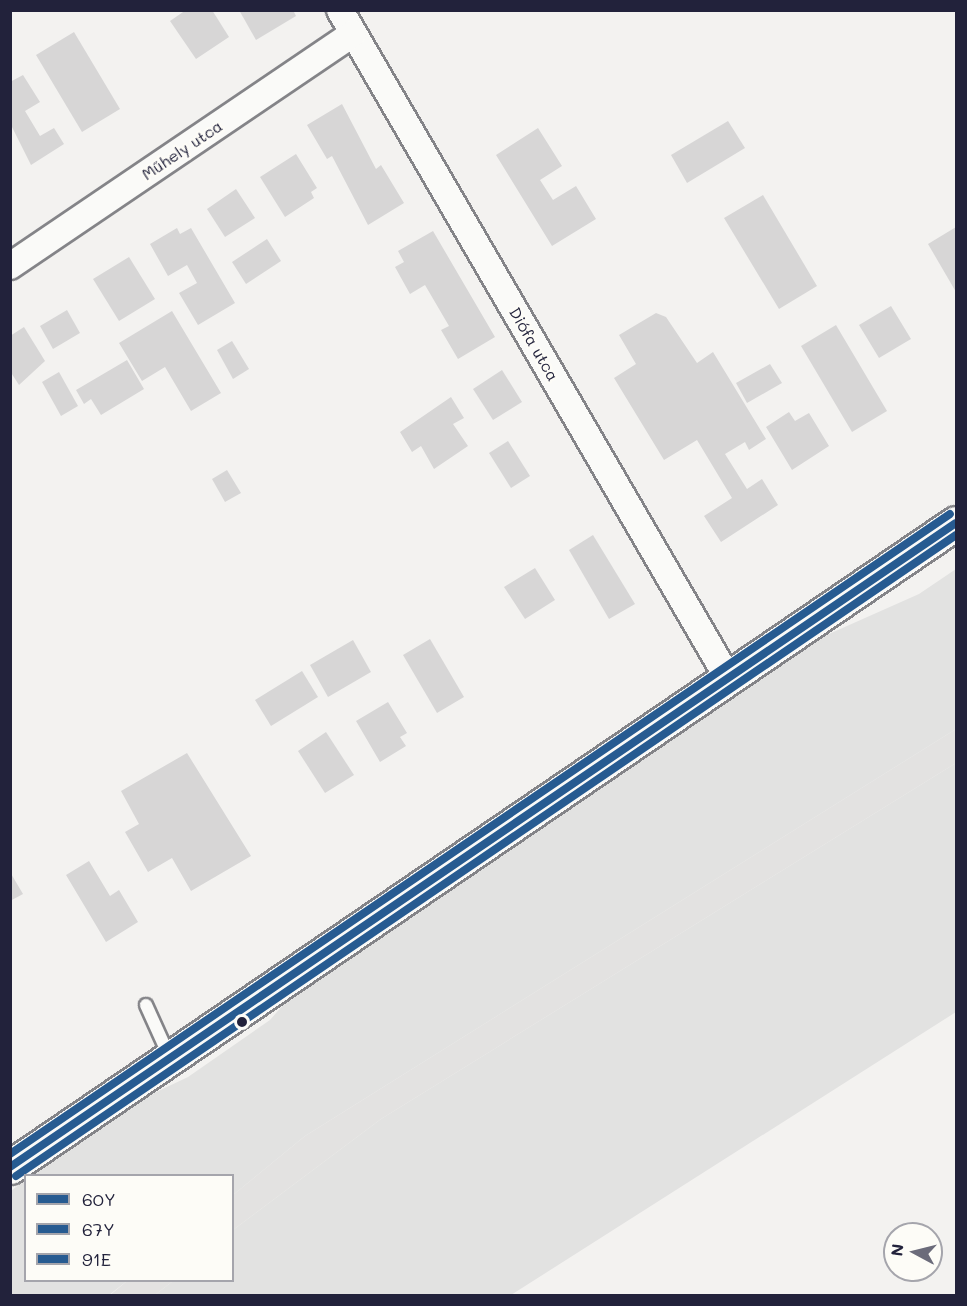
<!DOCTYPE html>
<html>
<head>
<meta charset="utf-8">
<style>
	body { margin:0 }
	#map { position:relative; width:967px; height:1306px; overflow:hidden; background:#f3f2f0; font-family:Mali,sans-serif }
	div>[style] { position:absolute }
	.built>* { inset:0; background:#e3e2e1 }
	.green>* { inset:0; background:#e2e2e1 }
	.building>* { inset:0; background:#d7d6d6 }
	.roads { filter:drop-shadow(2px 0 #848488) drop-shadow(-2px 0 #848488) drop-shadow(0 2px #848488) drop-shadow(0 -2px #848488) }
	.service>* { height:12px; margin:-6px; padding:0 6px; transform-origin:6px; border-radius:6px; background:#fafaf8 }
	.minor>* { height:26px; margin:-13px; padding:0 13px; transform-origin:13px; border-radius:13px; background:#fafaf8 }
	.primary>* { height:33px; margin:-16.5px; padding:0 16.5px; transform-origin:16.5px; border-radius:16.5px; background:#fafaf8 }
	.bus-1>* { height:8px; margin:-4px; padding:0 4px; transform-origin:4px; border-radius:4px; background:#275b91 }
	.bus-2>* { height:8px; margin:-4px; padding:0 4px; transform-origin:4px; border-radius:4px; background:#275b91 }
	.bus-3>* { height:8px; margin:-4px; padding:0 4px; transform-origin:4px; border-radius:4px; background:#275b91 }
	.dots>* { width:16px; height:16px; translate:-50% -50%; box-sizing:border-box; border:3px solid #fdfcf7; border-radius:50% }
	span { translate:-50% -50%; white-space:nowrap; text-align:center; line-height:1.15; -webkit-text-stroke:5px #fdfcf7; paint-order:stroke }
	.street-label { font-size:16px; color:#22223b }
	.frame { position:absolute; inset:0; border:12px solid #22223b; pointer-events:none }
	.legend { position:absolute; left:24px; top:1174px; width:210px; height:108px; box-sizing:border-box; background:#fdfcf7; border:2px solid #a5a5ac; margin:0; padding:8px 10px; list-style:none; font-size:18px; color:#22223b }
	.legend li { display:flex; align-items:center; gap:12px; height:30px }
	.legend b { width:30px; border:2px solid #a5a5ac }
	.north { position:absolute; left:883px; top:1222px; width:60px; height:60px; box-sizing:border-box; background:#fdfcf7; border:2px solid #a5a5ac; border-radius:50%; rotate:277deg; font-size:16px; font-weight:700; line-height:24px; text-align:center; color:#22223b }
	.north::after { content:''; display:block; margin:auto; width:21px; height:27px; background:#6b6b7a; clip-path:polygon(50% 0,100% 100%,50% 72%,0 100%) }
</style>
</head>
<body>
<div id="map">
	<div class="built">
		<div style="clip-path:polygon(956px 729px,956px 763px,381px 1119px,233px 1230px,233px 1195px,305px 1136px)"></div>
		<div style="clip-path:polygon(127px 1281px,173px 1281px,155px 1295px,109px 1296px)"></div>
	</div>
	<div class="green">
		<div style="clip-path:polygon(956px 569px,956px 729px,305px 1136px,233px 1195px,232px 1176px,33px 1175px,150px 1095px,188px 1077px,270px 1020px,283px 1005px,820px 638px,919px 594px)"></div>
		<div style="clip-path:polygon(956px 763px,956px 1012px,511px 1295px,155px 1295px,173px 1281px,232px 1280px,233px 1230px,381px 1119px)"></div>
		<div style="clip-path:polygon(25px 1180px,26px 1280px,127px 1281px,109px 1295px,11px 1295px,11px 1191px)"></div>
	</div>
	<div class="building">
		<div style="clip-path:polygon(186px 10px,212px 10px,229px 37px,196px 59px,170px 21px)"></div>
		<div style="clip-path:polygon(239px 10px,293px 10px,296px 16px,256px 40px)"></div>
		<div style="clip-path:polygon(74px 32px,120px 109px,82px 132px,36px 55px)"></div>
		<div style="clip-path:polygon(23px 75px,40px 102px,25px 111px,40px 136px,54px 128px,64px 144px,31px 165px,10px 123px,10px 82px)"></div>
		<div style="clip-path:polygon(342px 104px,376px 169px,381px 165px,404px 203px,368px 225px,332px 156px,327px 159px,307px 125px)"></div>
		<div style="clip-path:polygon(728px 121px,745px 148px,687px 183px,671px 155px)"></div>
		<div style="clip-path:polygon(538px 128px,562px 166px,540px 180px,553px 200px,576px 186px,596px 219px,552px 246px,496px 155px)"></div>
		<div style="clip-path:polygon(296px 154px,317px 188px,311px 192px,314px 198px,285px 217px,260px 177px)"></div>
		<div style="clip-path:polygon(236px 189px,255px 218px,225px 237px,207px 209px)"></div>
		<div style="clip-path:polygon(763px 195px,817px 286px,779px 309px,724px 218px)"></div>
		<div style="clip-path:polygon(956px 227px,956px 292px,928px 244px)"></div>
		<div style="clip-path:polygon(177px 228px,180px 234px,191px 228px,235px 303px,198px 325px,179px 293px,197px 283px,187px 265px,168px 276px,150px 244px)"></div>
		<div style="clip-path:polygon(433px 231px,495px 337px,458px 359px,441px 330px,449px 326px,425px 285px,410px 294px,395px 267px,404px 262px,398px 251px)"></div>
		<div style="clip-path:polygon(267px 239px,281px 261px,246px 284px,232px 262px)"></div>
		<div style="clip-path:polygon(129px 257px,155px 299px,119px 321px,93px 279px)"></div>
		<div style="clip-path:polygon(891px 306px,911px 339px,879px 358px,859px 325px)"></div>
		<div style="clip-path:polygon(67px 310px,80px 333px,53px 349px,40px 326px)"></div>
		<div style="clip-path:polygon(172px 311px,221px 393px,191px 411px,165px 367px,142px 381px,119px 343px)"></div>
		<div style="clip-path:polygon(656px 313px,666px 317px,697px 363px,713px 352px,766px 439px,749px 450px,745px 442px,725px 454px,747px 489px,762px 479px,778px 505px,721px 542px,704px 516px,732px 498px,697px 440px,664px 460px,614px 378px,636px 364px,619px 335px)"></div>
		<div style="clip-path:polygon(836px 325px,887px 411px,852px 432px,801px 346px)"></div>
		<div style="clip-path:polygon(24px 327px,45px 361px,19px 385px,10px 371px,10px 336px)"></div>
		<div style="clip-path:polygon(232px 341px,249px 369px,233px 379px,217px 350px)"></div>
		<div style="clip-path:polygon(127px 360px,144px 389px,101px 415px,91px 399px,84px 404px,76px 390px)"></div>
		<div style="clip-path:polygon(770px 364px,782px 383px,747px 403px,736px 383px)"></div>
		<div style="clip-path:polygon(502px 370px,522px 402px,493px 420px,473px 389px)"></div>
		<div style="clip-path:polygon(59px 372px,78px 406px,61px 416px,42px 382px)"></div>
		<div style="clip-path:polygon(451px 397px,464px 418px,453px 424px,468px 446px,434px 469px,421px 446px,412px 452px,400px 432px)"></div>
		<div style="clip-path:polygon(789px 412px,795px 421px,809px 413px,829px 446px,792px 470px,766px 427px)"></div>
		<div style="clip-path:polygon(508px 441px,530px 476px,511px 488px,489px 453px)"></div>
		<div style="clip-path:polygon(227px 470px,241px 493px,225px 502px,212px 479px)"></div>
		<div style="clip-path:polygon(593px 535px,635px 604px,609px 619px,569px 550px)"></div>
		<div style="clip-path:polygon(535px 568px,555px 600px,525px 619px,504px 587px)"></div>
		<div style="clip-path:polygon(430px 639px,464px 697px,437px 713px,403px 655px)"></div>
		<div style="clip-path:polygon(353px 640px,371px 672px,328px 697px,310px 665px)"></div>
		<div style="clip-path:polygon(302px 671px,318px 697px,271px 726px,255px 700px)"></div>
		<div style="clip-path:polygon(388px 702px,407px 733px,400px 737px,406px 746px,380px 762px,356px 721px)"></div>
		<div style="clip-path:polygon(326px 732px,354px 775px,325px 793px,298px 751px)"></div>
		<div style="clip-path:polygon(187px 753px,251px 856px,191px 891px,172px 858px,148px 872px,125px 832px,139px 824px,121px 791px)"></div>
		<div style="clip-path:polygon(89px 861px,110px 896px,119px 890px,138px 922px,106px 942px,66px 875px)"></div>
		<div style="clip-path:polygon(10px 872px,23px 894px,10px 901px)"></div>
	</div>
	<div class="roads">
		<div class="service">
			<div style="left:146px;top:1005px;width:56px;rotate:65.7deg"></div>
		</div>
		<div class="minor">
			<div style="left:340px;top:10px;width:773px;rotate:59.85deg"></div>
			<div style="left:10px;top:266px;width:414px;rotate:-34.1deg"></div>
		</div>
		<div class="primary">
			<div style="left:10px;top:1167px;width:1144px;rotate:-34.25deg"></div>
		</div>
	</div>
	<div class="bus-1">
		<div style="left:10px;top:1167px;width:1144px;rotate:-34.25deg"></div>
	</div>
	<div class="bus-2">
		<div style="left:16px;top:1176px;width:1138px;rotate:-34.29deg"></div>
	</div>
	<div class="bus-3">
		<div style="left:10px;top:1154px;width:1137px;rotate:-34.25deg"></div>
	</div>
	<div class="dots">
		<div style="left:242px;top:1022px;background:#22223b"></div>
	</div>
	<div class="street-label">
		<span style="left:182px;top:150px;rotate:-34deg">Műhely utca</span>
		<span style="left:534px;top:344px;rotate:60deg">Diófa utca</span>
	</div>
	<div class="frame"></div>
	<ul class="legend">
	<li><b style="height:8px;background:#275b91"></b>60Y</li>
	<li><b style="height:8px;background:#275b91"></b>67Y</li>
	<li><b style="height:8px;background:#275b91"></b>91E</li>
	</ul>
	<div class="north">N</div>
</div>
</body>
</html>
